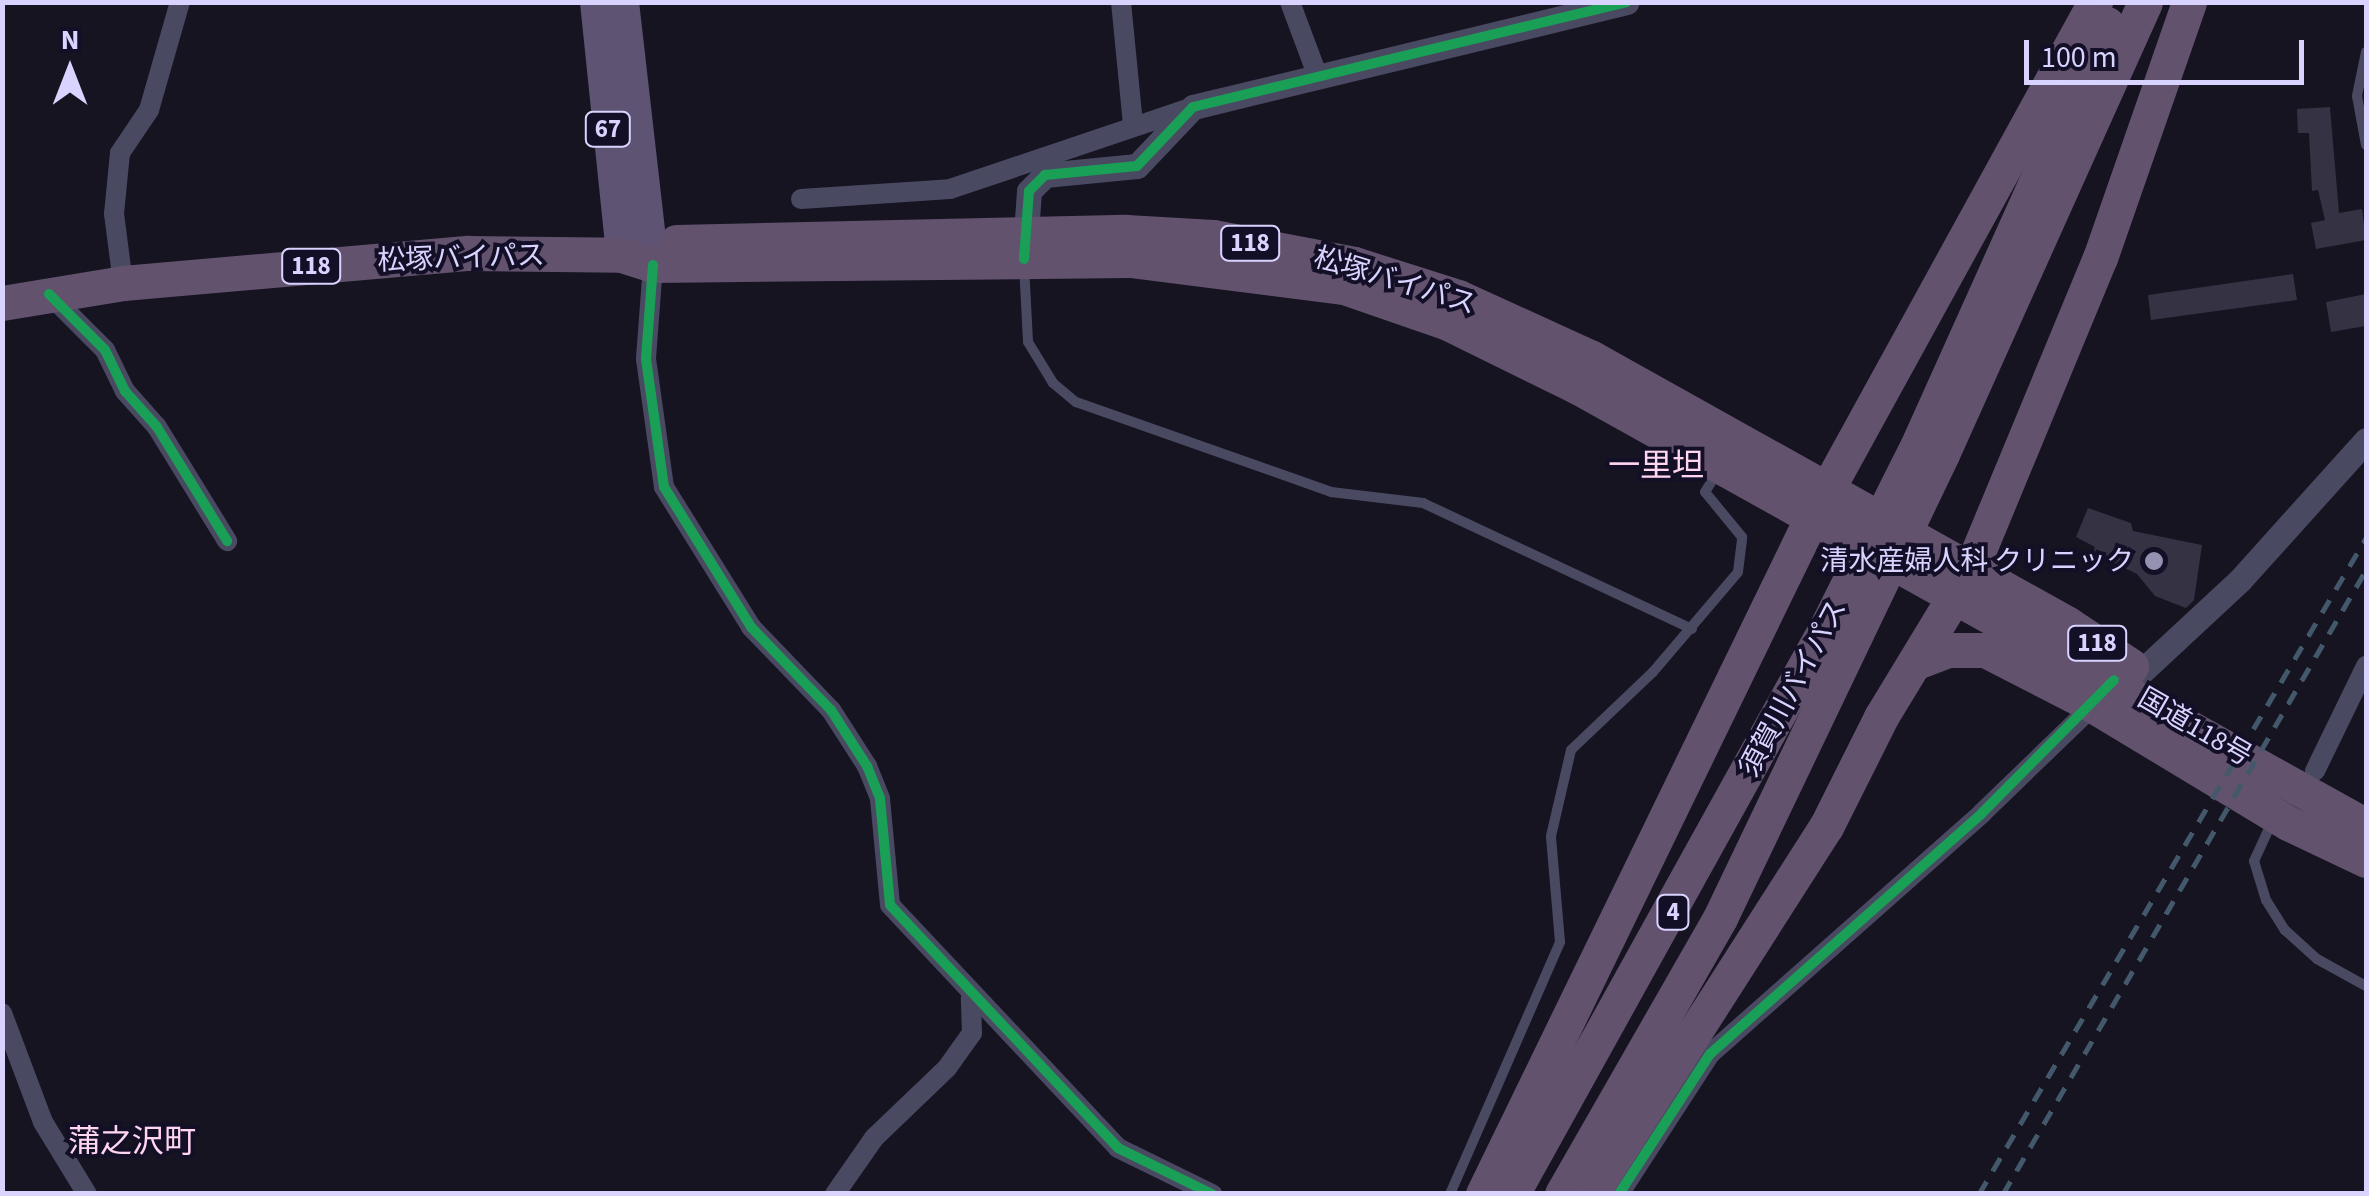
<!DOCTYPE html>
<html>
<head>
<meta charset="utf-8">
<style>
	body { margin:0 }
	#map { position:relative; width:2369px; height:1196px; overflow:hidden; background:#161421; font-family:"Source Sans 3","Noto Sans JP",sans-serif }
	div>[style] { position:absolute }
	.building>* { inset:0; background:#343243 }
	.service>* { height:10px; margin:-5px; padding:0 5px; transform-origin:5px; border-radius:5px; background:#4a4962 }
	.minor>* { height:20px; margin:-10px; padding:0 10px; transform-origin:10px; border-radius:10px; background:#4a4962 }
	.tertiary>* { height:25px; margin:-12.5px; padding:0 12.5px; transform-origin:12.5px; border-radius:12.5px; background:#4a4962 }
	.primary>* { height:32px; margin:-16px; padding:0 16px; transform-origin:16px; border-radius:16px; background:#5e5373 }
	.trunk>* { height:35px; margin:-17.5px; padding:0 17.5px; transform-origin:17.5px; border-radius:17.5px; background:#62526e }
	.rail>* { height:5px; margin-top:-2.5px; transform-origin:0; background:repeating-linear-gradient(90deg,#43596b 0 15px,transparent 0 27px) }
	.cycleway>* { height:10px; margin:-5px; padding:0 5px; transform-origin:5px; border-radius:5px; background:#1a9f57 }
	.dots>* { width:28px; height:28px; translate:-50% -50%; box-sizing:border-box; border:5px solid #130f26; border-radius:50% }
	span { translate:-50% -50%; white-space:nowrap; text-align:center; line-height:1.15; -webkit-text-stroke:8px #130f26; paint-order:stroke }
	.shield-label span { padding:2px 8px; background:#130f26; border:2px solid; border-radius:8px; -webkit-text-stroke-width:0 }
	.shield-label { font-size:25px; color:#d9d4ff; font-weight:700 }
	.street-label { font-size:28px; color:#d9d4ff }
	.poi-label { font-size:28px; color:#d9d4ff }
	.right { translate:-100% -50%; text-align:right }
	.quarter-label { font-size:32px; color:#ffd6f0 }
	.frame { position:absolute; inset:0; border:5px solid #d9d4ff; pointer-events:none }
	.north { position:absolute; left:20px; top:20px; width:100px; height:100px; -webkit-text-stroke:8px #130f26; paint-order:stroke; rotate:0deg; font-size:28px; font-weight:700; line-height:40px; text-align:center; color:#d9d4ff }
	.north::after { content:''; display:block; margin:auto; width:35px; height:45px; background:#d9d4ff; clip-path:polygon(50% 0,100% 100%,50% 72%,0 100%) }
	.scale { position:absolute; left:2024px; top:40px; width:280px; height:45px; box-sizing:border-box; border:5px solid #d9d4ff; border-top:0; padding-left:12px; font-size:30px; line-height:35px; white-space:nowrap; color:#d9d4ff; -webkit-text-stroke:8px #130f26; paint-order:stroke }
</style>
</head>
<body>
<div id="map">
	<div class="building">
		<div style="clip-path:polygon(2330px 107px,2339px 213px,2362px 209px,2366px 240px,2316px 249px,2311px 223px,2325px 220px,2318px 190px,2312px 191px,2309px 133px,2298px 133px,2297px 109px)"></div>
		<div style="clip-path:polygon(2293px 274px,2297px 300px,2151px 320px,2148px 295px)"></div>
		<div style="clip-path:polygon(2366px 294px,2366px 326px,2331px 332px,2326px 302px)"></div>
		<div style="clip-path:polygon(2088px 508px,2131px 523px,2133px 531px,2202px 545px,2194px 600px,2186px 608px,2155px 596px,2137px 574px,2092px 552px,2095px 547px,2076px 537px)"></div>
	</div>
	<div class="service">
		<div style="left:2366px;top:52px;width:45px;rotate:101.6deg"></div>
		<div style="left:2357px;top:96px;width:50px;rotate:79.6deg"></div>
		<div style="left:1024px;top:265px;width:77px;rotate:87deg"></div>
		<div style="left:1028px;top:342px;width:48px;rotate:58.6deg"></div>
		<div style="left:1053px;top:383px;width:30px;rotate:40deg"></div>
		<div style="left:1076px;top:402px;width:270px;rotate:19.4deg"></div>
		<div style="left:1331px;top:492px;width:93px;rotate:6.8deg"></div>
		<div style="left:1423px;top:503px;width:297px;rotate:25.1deg"></div>
		<div style="left:2272px;top:822px;width:43px;rotate:114.8deg"></div>
		<div style="left:2254px;top:861px;width:41px;rotate:72.9deg"></div>
		<div style="left:2266px;top:900px;width:36px;rotate:58deg"></div>
		<div style="left:2285px;top:930px;width:43px;rotate:42.2deg"></div>
		<div style="left:2317px;top:959px;width:56px;rotate:28.9deg"></div>
		<div style="left:1450px;top:1194px;width:275px;rotate:-66.4deg"></div>
		<div style="left:1560px;top:942px;width:106px;rotate:-94.9deg"></div>
		<div style="left:1551px;top:836px;width:88px;rotate:-76.9deg"></div>
		<div style="left:1571px;top:750px;width:113px;rotate:-43.6deg"></div>
		<div style="left:1653px;top:672px;width:131px;rotate:-49.6deg"></div>
		<div style="left:1738px;top:572px;width:35px;rotate:-83deg"></div>
		<div style="left:1742px;top:537px;width:58px;rotate:-129.4deg"></div>
		<div style="left:1705px;top:492px;width:26px;rotate:-58deg"></div>
	</div>
	<div class="minor">
		<div style="left:1121px;top:2px;width:124px;rotate:84.4deg"></div>
		<div style="left:1290px;top:2px;width:80px;rotate:69.5deg"></div>
		<div style="left:801px;top:199px;width:149px;rotate:-3.8deg"></div>
		<div style="left:950px;top:189px;width:256px;rotate:-18.6deg"></div>
		<div style="left:653px;top:265px;width:94px;rotate:94.3deg"></div>
		<div style="left:646px;top:359px;width:129px;rotate:82deg"></div>
		<div style="left:664px;top:487px;width:165px;rotate:58.1deg"></div>
		<div style="left:751px;top:627px;width:115px;rotate:46.1deg"></div>
		<div style="left:831px;top:710px;width:67px;rotate:57.3deg"></div>
		<div style="left:867px;top:766px;width:35px;rotate:68deg"></div>
		<div style="left:880px;top:799px;width:106px;rotate:84.6deg"></div>
		<div style="left:890px;top:905px;width:333px;rotate:46.8deg"></div>
		<div style="left:1118px;top:1148px;width:105px;rotate:26.1deg"></div>
		<div style="left:123px;top:283px;width:70px;rotate:-97.4deg"></div>
		<div style="left:114px;top:214px;width:61px;rotate:-84.4deg"></div>
		<div style="left:120px;top:153px;width:52px;rotate:-56deg"></div>
		<div style="left:149px;top:110px;width:112px;rotate:-74deg"></div>
		<div style="left:49px;top:294px;width:79px;rotate:45deg"></div>
		<div style="left:105px;top:350px;width:46px;rotate:64deg"></div>
		<div style="left:125px;top:391px;width:48px;rotate:48.4deg"></div>
		<div style="left:157px;top:427px;width:134px;rotate:58.4deg"></div>
		<div style="left:2315px;top:771px;width:117px;rotate:-64.1deg"></div>
		<div style="left:2px;top:1013px;width:116px;rotate:69.4deg"></div>
		<div style="left:43px;top:1122px;width:84px;rotate:58.6deg"></div>
		<div style="left:835px;top:1194px;width:68px;rotate:-55.1deg"></div>
		<div style="left:874px;top:1138px;width:101px;rotate:-43.8deg"></div>
		<div style="left:947px;top:1068px;width:43px;rotate:-54.5deg"></div>
		<div style="left:972px;top:1033px;width:35px;rotate:-92deg"></div>
		<div style="left:1619px;top:1194px;width:167px;rotate:-57deg"></div>
		<div style="left:1710px;top:1054px;width:363px;rotate:-41.5deg"></div>
		<div style="left:1982px;top:813px;width:163px;rotate:-44deg"></div>
	</div>
	<div class="tertiary">
		<div style="left:1025px;top:248px;width:57px;rotate:-86deg"></div>
		<div style="left:1029px;top:191px;width:23px;rotate:-45deg"></div>
		<div style="left:1045px;top:175px;width:92px;rotate:-5.6deg"></div>
		<div style="left:1137px;top:166px;width:81px;rotate:-46.5deg"></div>
		<div style="left:1193px;top:107px;width:446px;rotate:-13.6deg"></div>
		<div style="left:2141px;top:672px;width:135px;rotate:-42.9deg"></div>
		<div style="left:2240px;top:580px;width:188px;rotate:-48deg"></div>
	</div>
	<div class="primary">
		<div style="left:596px;top:2px;width:254px;rotate:84.1deg"></div>
		<div style="left:623px;top:2px;width:265px;rotate:83.5deg"></div>
	</div>
	<div class="trunk">
		<div style="left:676px;top:242px;width:450px;rotate:-1.3deg"></div>
		<div style="left:1126px;top:232px;width:87px;rotate:3.3deg"></div>
		<div style="left:1213px;top:237px;width:144px;rotate:10.8deg"></div>
		<div style="left:1354px;top:264px;width:109px;rotate:17.6deg"></div>
		<div style="left:1458px;top:297px;width:147px;rotate:24.5deg"></div>
		<div style="left:1592px;top:358px;width:545px;rotate:29.2deg"></div>
		<div style="left:2068px;top:624px;width:76px;rotate:33.7deg"></div>
		<div style="left:2px;top:303px;width:123px;rotate:-9.4deg"></div>
		<div style="left:123px;top:283px;width:347px;rotate:-5deg"></div>
		<div style="left:469px;top:253px;width:153px;rotate:0.7deg"></div>
		<div style="left:622px;top:255px;width:33px;rotate:18deg"></div>
		<div style="left:653px;top:265px;width:477px;rotate:-0.6deg"></div>
		<div style="left:1130px;top:260px;width:216px;rotate:7.2deg"></div>
		<div style="left:1344px;top:287px;width:110px;rotate:19.1deg"></div>
		<div style="left:1448px;top:323px;width:145px;rotate:26.2deg"></div>
		<div style="left:1578px;top:387px;width:902px;rotate:29.12deg"></div>
		<div style="left:1914px;top:663px;width:36px;rotate:-21deg"></div>
		<div style="left:1948px;top:650px;width:37px"></div>
		<div style="left:1985px;top:650px;width:123px;rotate:27.2deg"></div>
		<div style="left:2094px;top:706px;width:227px;rotate:31.1deg"></div>
		<div style="left:2288px;top:823px;width:86px;rotate:25.4deg"></div>
		<div style="left:1483px;top:1194px;width:753px;rotate:-64.08deg"></div>
		<div style="left:1812px;top:517px;width:588px;rotate:-61.21deg"></div>
		<div style="left:1512px;top:1194px;width:649px;rotate:-60.99deg"></div>
		<div style="left:1827px;top:626px;width:208px;rotate:-63.4deg"></div>
		<div style="left:1920px;top:440px;width:456px;rotate:-65.8deg"></div>
		<div style="left:1562px;top:1194px;width:318px;rotate:-60.2deg"></div>
		<div style="left:1720px;top:918px;width:514px;rotate:-64.43deg"></div>
		<div style="left:1942px;top:454px;width:495px;rotate:-65.8deg"></div>
		<div style="left:1591px;top:1194px;width:436px;rotate:-57.4deg"></div>
		<div style="left:1826px;top:827px;width:123px;rotate:-63.4deg"></div>
		<div style="left:1881px;top:717px;width:173px;rotate:-58.7deg"></div>
		<div style="left:1971px;top:569px;width:337px;rotate:-67.5deg"></div>
		<div style="left:2100px;top:258px;width:271px;rotate:-70.8deg"></div>
	</div>
	<div class="rail">
		<div style="left:1979px;top:1194px;width:762px;rotate:-59.46deg"></div>
		<div style="left:2003px;top:1194px;width:722px;rotate:-59.81deg"></div>
	</div>
	<div class="cycleway">
		<div style="left:1024px;top:259px;width:68px;rotate:-85.8deg"></div>
		<div style="left:1029px;top:191px;width:23px;rotate:-45deg"></div>
		<div style="left:1045px;top:175px;width:92px;rotate:-5.6deg"></div>
		<div style="left:1137px;top:166px;width:81px;rotate:-46.5deg"></div>
		<div style="left:1193px;top:107px;width:446px;rotate:-13.6deg"></div>
		<div style="left:653px;top:265px;width:94px;rotate:94.3deg"></div>
		<div style="left:646px;top:359px;width:129px;rotate:82deg"></div>
		<div style="left:664px;top:487px;width:165px;rotate:58.1deg"></div>
		<div style="left:751px;top:627px;width:115px;rotate:46.1deg"></div>
		<div style="left:831px;top:710px;width:67px;rotate:57.3deg"></div>
		<div style="left:867px;top:766px;width:35px;rotate:68deg"></div>
		<div style="left:880px;top:799px;width:106px;rotate:84.6deg"></div>
		<div style="left:890px;top:905px;width:333px;rotate:46.8deg"></div>
		<div style="left:1118px;top:1148px;width:105px;rotate:26.1deg"></div>
		<div style="left:49px;top:294px;width:79px;rotate:45deg"></div>
		<div style="left:105px;top:350px;width:46px;rotate:64deg"></div>
		<div style="left:125px;top:391px;width:48px;rotate:48.4deg"></div>
		<div style="left:157px;top:427px;width:134px;rotate:58.4deg"></div>
		<div style="left:1619px;top:1194px;width:167px;rotate:-57deg"></div>
		<div style="left:1710px;top:1054px;width:363px;rotate:-41.5deg"></div>
		<div style="left:1982px;top:813px;width:187px;rotate:-45.2deg"></div>
	</div>
	<div class="dots">
		<div style="left:2154px;top:561px;background:#9591b1"></div>
	</div>
	<div class="shield-label">
		<span style="left:608px;top:129px">67</span>
		<span style="left:1250px;top:243px">118</span>
		<span style="left:311px;top:266px">118</span>
		<span style="left:2097px;top:643px">118</span>
		<span style="left:1673px;top:912px">4</span>
	</div>
	<div class="street-label">
		<span style="left:461px;top:258px;rotate:-2deg">松塚バイパス</span>
		<span style="left:1395px;top:281px;rotate:17deg">松塚バイパス</span>
		<span style="left:1793px;top:688px;rotate:-62deg">須賀川バイパス</span>
		<span style="left:2195px;top:727px;rotate:30deg">国道118号</span>
	</div>
	<div class="poi-label">
		<span class="right" style="left:2134px;top:561px">清水産婦人科 クリニック</span>
	</div>
	<div class="quarter-label">
		<span style="left:1656px;top:466px">一里坦</span>
		<span style="left:132px;top:1142px">蒲之沢町</span>
	</div>
	<div class="frame"></div>
	<div class="north">N</div>
	<div class="scale">100 m</div>
</div>
</body>
</html>
